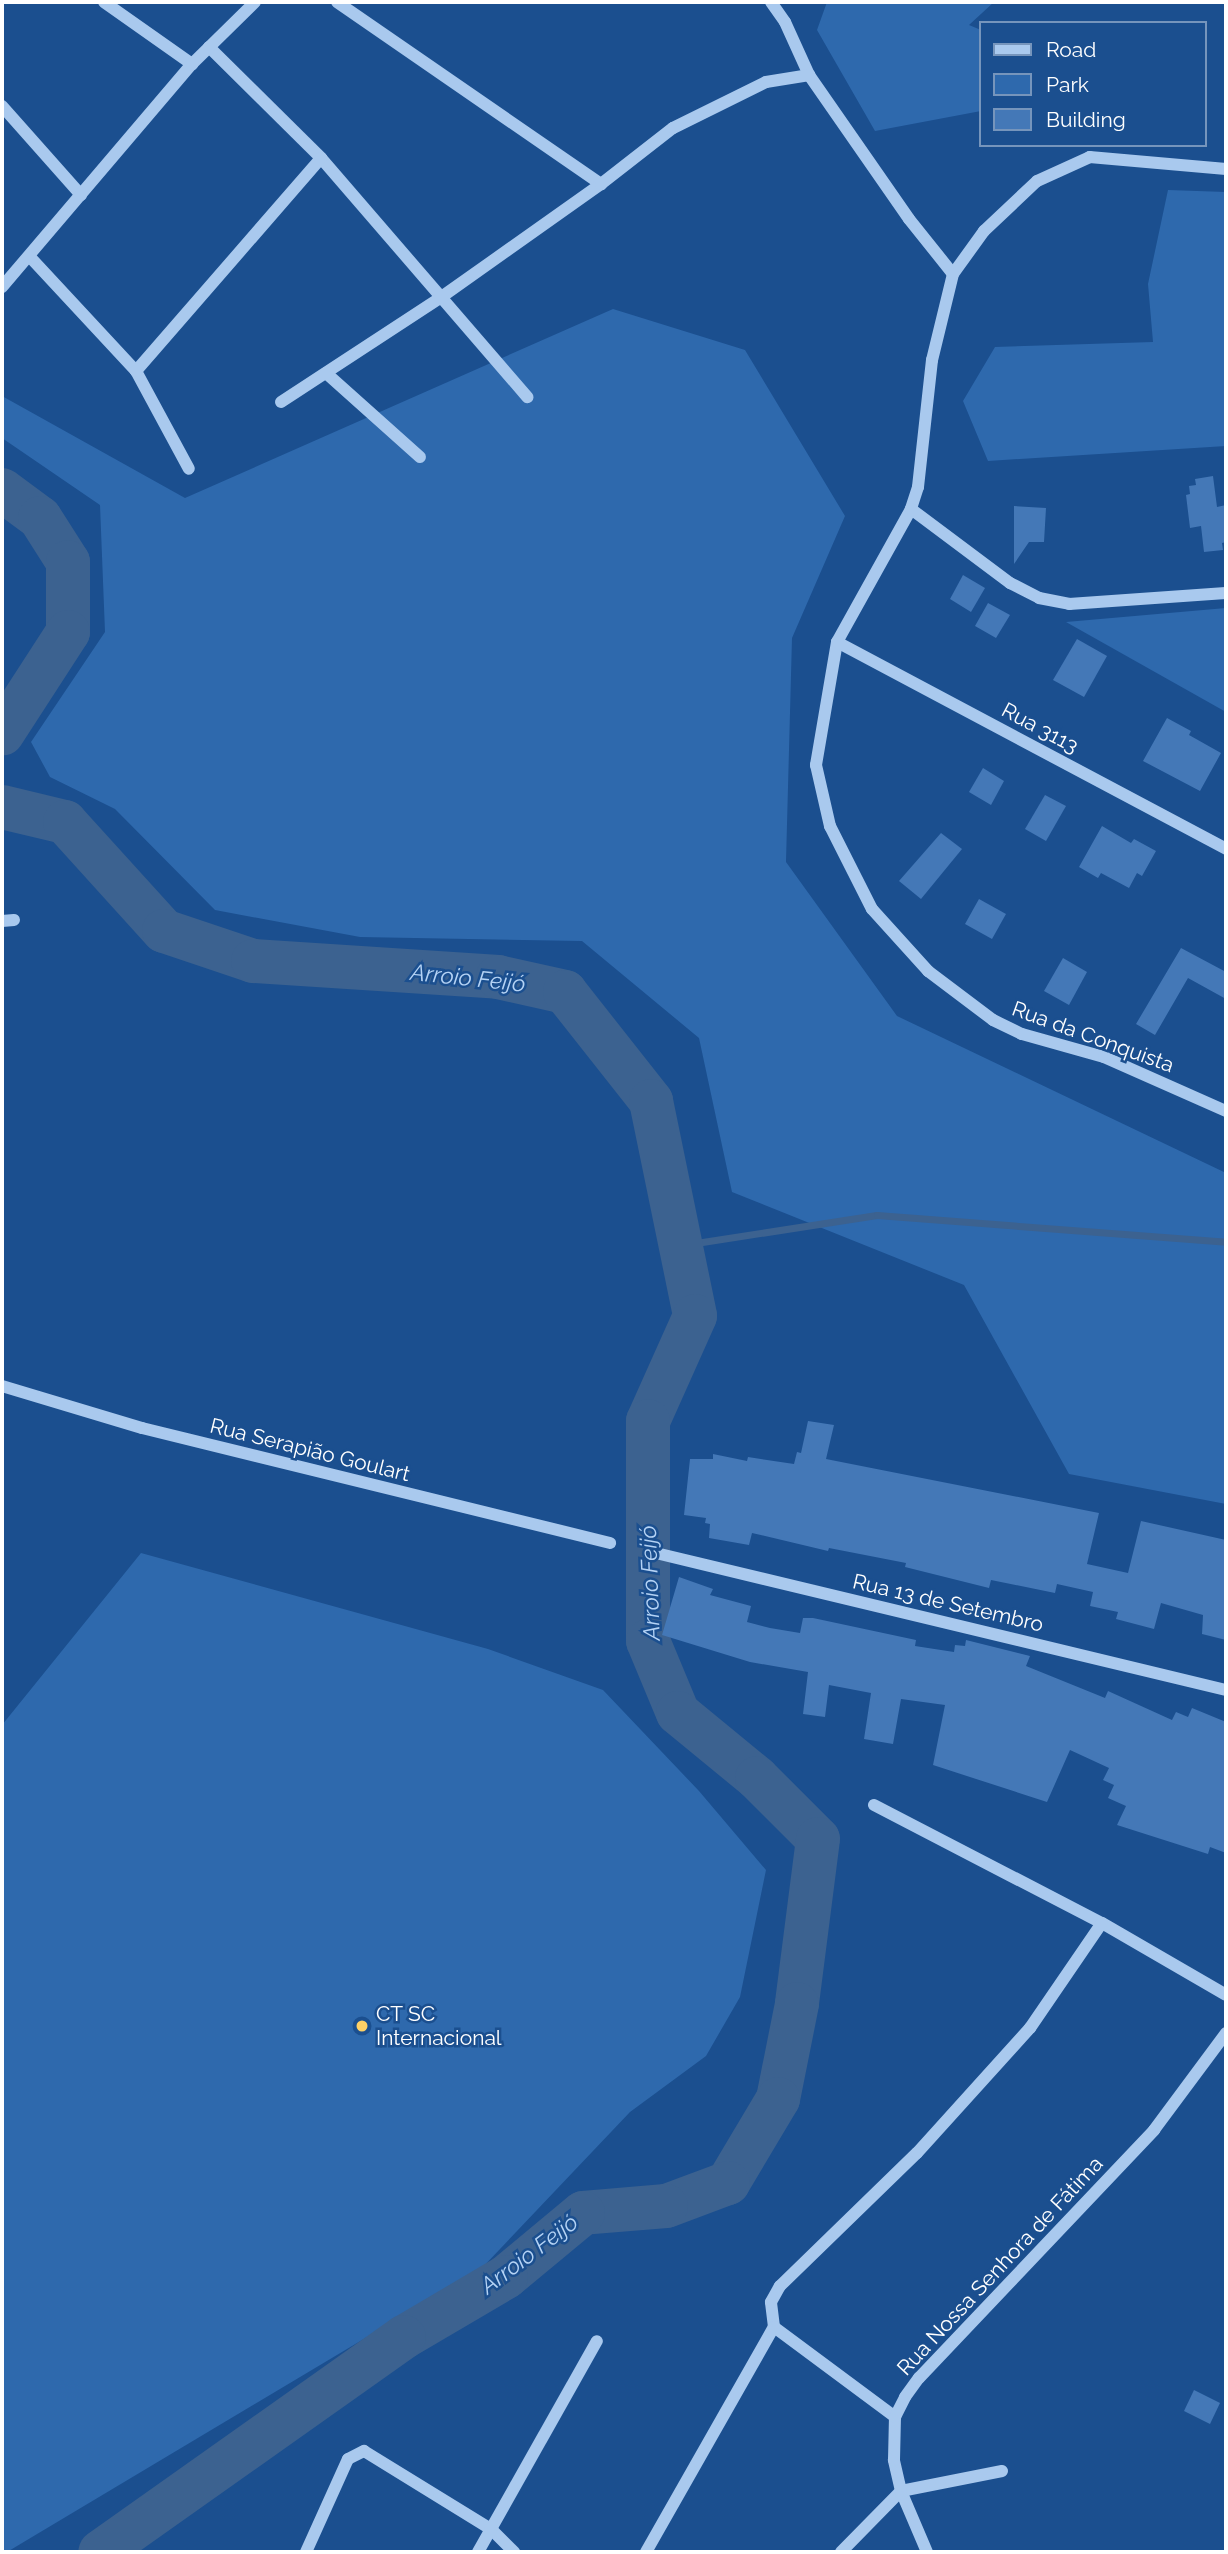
<!DOCTYPE html>
<html>
<head>
<meta charset="utf-8">
<style>
	body { margin:0 }
	#map { position:relative; width:1228px; height:2554px; overflow:hidden; background:#1b4f8f; font-family:Raleway,sans-serif }
	div>[style] { position:absolute }
	.green>* { inset:0; background:#2e69ad }
	.stream>* { height:7px; margin:-3.5px; padding:0 3.5px; transform-origin:3.5px; border-radius:3.5px; background:#3c6290 }
	.river>* { height:44px; margin:-22px; padding:0 22px; transform-origin:22px; border-radius:22px; background:#3c6290 }
	.building>* { inset:0; background:#4478b7 }
	.minor>* { height:12px; margin:-6px; padding:0 6px; transform-origin:6px; border-radius:6px; background:#a9c9ee }
	.dots>* { width:19px; height:19px; translate:-50% -50%; box-sizing:border-box; border:4px solid #1b4f8f; border-radius:50% }
	span { translate:-50% -50%; white-space:nowrap; text-align:center; line-height:1.15; -webkit-text-stroke:5px #1b4f8f; paint-order:stroke }
	.street-label { font-size:21px; color:#fff }
	.poi-label { font-size:21px; color:#fff }
	.left { translate:0 -50%; text-align:left }
	.water-label { font-size:23px; color:#b5d3f5; font-style:italic }
	.frame { position:absolute; inset:0; border:4px solid #fff; pointer-events:none }
	.legend { position:absolute; left:979px; top:21px; width:228px; height:126px; box-sizing:border-box; background:#1b4f8f; border:2px solid #7695bc; margin:0; padding:9px 12px; list-style:none; font-size:21px; color:#fff }
	.legend li { display:flex; align-items:center; gap:14px; height:35px }
	.legend b { width:35px; border:2px solid #7695bc }
</style>
</head>
<body>
<div id="map">
	<div class="green">
		<div style="clip-path:polygon(827px 2px,994px 2px,969px 25px,981px 30px,981px 111px,875px 131px,817px 30px)"></div>
		<div style="clip-path:polygon(1168px 190px,1226px 192px,1226px 446px,988px 461px,963px 401px,995px 347px,1153px 342px,1148px 284px)"></div>
		<div style="clip-path:polygon(613px 309px,745px 350px,845px 516px,792px 638px,786px 862px,897px 1016px,1226px 1173px,1226px 1504px,1069px 1474px,964px 1285px,732px 1192px,699px 1038px,582px 941px,360px 937px,215px 910px,115px 809px,50px 777px,31px 742px,105px 632px,100px 505px,2px 438px,2px 396px,185px 498px)"></div>
		<div style="clip-path:polygon(1226px 608px,1226px 712px,1066px 622px)"></div>
		<div style="clip-path:polygon(141px 1553px,488px 1649px,603px 1690px,699px 1791px,766px 1870px,740px 1997px,706px 2056px,630px 2112px,481px 2269px,7px 2552px,2px 2552px,2px 1725px)"></div>
	</div>
	<div class="stream">
		<div style="left:683px;top:1245px;width:196px;rotate:-8.8deg"></div>
		<div style="left:877px;top:1215px;width:350px;rotate:4.4deg"></div>
	</div>
	<div class="river">
		<div style="left:2px;top:490px;width:47px;rotate:36.4deg"></div>
		<div style="left:40px;top:518px;width:52px;rotate:57.5deg"></div>
		<div style="left:68px;top:562px;width:70px;rotate:90deg"></div>
		<div style="left:68px;top:632px;width:121px;rotate:122.9deg"></div>
		<div style="left:2px;top:807px;width:65px;rotate:13.4deg"></div>
		<div style="left:65px;top:822px;width:147px;rotate:47.8deg"></div>
		<div style="left:164px;top:931px;width:94px;rotate:18.6deg"></div>
		<div style="left:253px;top:961px;width:246px;rotate:3.7deg"></div>
		<div style="left:498px;top:977px;width:69px;rotate:12.6deg"></div>
		<div style="left:565px;top:992px;width:139px;rotate:51.7deg"></div>
		<div style="left:651px;top:1101px;width:219px;rotate:78.4deg"></div>
		<div style="left:695px;top:1316px;width:115px;rotate:114.1deg"></div>
		<div style="left:648px;top:1421px;width:220px;rotate:90deg"></div>
		<div style="left:648px;top:1641px;width:78px;rotate:67.4deg"></div>
		<div style="left:678px;top:1713px;width:102px;rotate:39.4deg"></div>
		<div style="left:757px;top:1778px;width:86px;rotate:45deg"></div>
		<div style="left:818px;top:1839px;width:166px;rotate:97.3deg"></div>
		<div style="left:797px;top:2004px;width:97px;rotate:101.3deg"></div>
		<div style="left:778px;top:2099px;width:98px;rotate:120.8deg"></div>
		<div style="left:728px;top:2183px;width:66px;rotate:159.6deg"></div>
		<div style="left:666px;top:2206px;width:83px;rotate:175.2deg"></div>
		<div style="left:583px;top:2213px;width:100px;rotate:140.3deg"></div>
		<div style="left:506px;top:2277px;width:118px;rotate:149.5deg"></div>
		<div style="left:404px;top:2337px;width:372px;rotate:144.7deg"></div>
	</div>
	<div class="building">
		<div style="clip-path:polygon(1213px 476px,1217px 507px,1226px 505px,1226px 542px,1222px 543px,1223px 550px,1204px 552px,1201px 526px,1190px 528px,1186px 495px,1190px 494px,1189px 486px,1196px 485px,1195px 479px)"></div>
		<div style="clip-path:polygon(1014px 506px,1046px 508px,1044px 542px,1029px 542px,1014px 564px)"></div>
		<div style="clip-path:polygon(963px 575px,985px 588px,971px 612px,950px 599px)"></div>
		<div style="clip-path:polygon(988px 603px,1010px 615px,996px 638px,975px 626px)"></div>
		<div style="clip-path:polygon(1077px 639px,1107px 656px,1084px 697px,1053px 680px)"></div>
		<div style="clip-path:polygon(1167px 718px,1191px 731px,1189px 735px,1221px 753px,1200px 791px,1143px 761px)"></div>
		<div style="clip-path:polygon(983px 768px,1004px 781px,991px 805px,969px 792px)"></div>
		<div style="clip-path:polygon(1045px 795px,1066px 806px,1046px 841px,1025px 829px)"></div>
		<div style="clip-path:polygon(1102px 826px,1131px 843px,1134px 839px,1156px 851px,1142px 876px,1137px 873px,1129px 888px,1101px 873px,1098px 878px,1079px 867px)"></div>
		<div style="clip-path:polygon(941px 833px,962px 849px,921px 899px,899px 881px)"></div>
		<div style="clip-path:polygon(979px 899px,1006px 914px,992px 939px,965px 924px)"></div>
		<div style="clip-path:polygon(1181px 948px,1226px 972px,1226px 999px,1188px 978px,1155px 1035px,1136px 1024px)"></div>
		<div style="clip-path:polygon(1063px 958px,1087px 972px,1069px 1005px,1044px 991px)"></div>
		<div style="clip-path:polygon(808px 1421px,834px 1425px,826px 1459px,1099px 1513px,1087px 1564px,1128px 1573px,1141px 1521px,1226px 1540px,1226px 1640px,1202px 1634px,1203px 1615px,1161px 1603px,1154px 1629px,1116px 1619px,1118px 1612px,1090px 1606px,1093px 1592px,1057px 1584px,1055px 1593px,991px 1580px,989px 1588px,905px 1567px,906px 1563px,829px 1548px,828px 1551px,752px 1533px,749px 1545px,709px 1538px,710px 1524px,705px 1523px,706px 1518px,684px 1515px,690px 1459px,713px 1459px,713px 1454px,747px 1461px,748px 1457px,794px 1464px,797px 1452px,801px 1453px)"></div>
		<div style="clip-path:polygon(679px 1577px,713px 1589px,710px 1595px,751px 1606px,747px 1622px,770px 1628px,800px 1633px,803px 1618px,813px 1618px,916px 1640px,915px 1646px,954px 1652px,955px 1645px,965px 1646px,966px 1640px,1030px 1656px,1026px 1666px,1105px 1698px,1108px 1691px,1172px 1720px,1176px 1712px,1188px 1717px,1192px 1708px,1226px 1722px,1226px 1853px,1210px 1847px,1208px 1854px,1117px 1825px,1126px 1806px,1108px 1798px,1114px 1785px,1103px 1780px,1109px 1768px,1070px 1750px,1047px 1802px,933px 1765px,945px 1705px,901px 1699px,893px 1744px,864px 1739px,871px 1693px,829px 1685px,825px 1717px,803px 1714px,808px 1672px,750px 1662px,662px 1635px)"></div>
		<div style="clip-path:polygon(1194px 2390px,1220px 2403px,1210px 2424px,1184px 2411px)"></div>
	</div>
	<div class="minor">
		<div style="left:104px;top:2px;width:108px;rotate:35.2deg"></div>
		<div style="left:337px;top:2px;width:321px;rotate:34.6deg"></div>
		<div style="left:771px;top:2px;width:24px;rotate:55deg"></div>
		<div style="left:785px;top:22px;width:58px;rotate:65.6deg"></div>
		<div style="left:809px;top:75px;width:175px;rotate:55.2deg"></div>
		<div style="left:909px;top:219px;width:70px;rotate:51.3deg"></div>
		<div style="left:209px;top:47px;width:158px;rotate:44.7deg"></div>
		<div style="left:321px;top:158px;width:316px;rotate:49.2deg"></div>
		<div style="left:2px;top:106px;width:119px;rotate:48.4deg"></div>
		<div style="left:1226px;top:169px;width:137px;rotate:-175deg"></div>
		<div style="left:1090px;top:157px;width:58px;rotate:155.6deg"></div>
		<div style="left:1037px;top:181px;width:73px;rotate:136.7deg"></div>
		<div style="left:984px;top:231px;width:53px;rotate:125.8deg"></div>
		<div style="left:953px;top:274px;width:89px;rotate:103.7deg"></div>
		<div style="left:932px;top:360px;width:128px;rotate:96.3deg"></div>
		<div style="left:918px;top:487px;width:23px;rotate:108deg"></div>
		<div style="left:911px;top:509px;width:152px;rotate:119.1deg"></div>
		<div style="left:837px;top:642px;width:125px;rotate:99.7deg"></div>
		<div style="left:816px;top:765px;width:63px;rotate:77.1deg"></div>
		<div style="left:830px;top:826px;width:93px;rotate:63.2deg"></div>
		<div style="left:872px;top:909px;width:84px;rotate:47.9deg"></div>
		<div style="left:928px;top:971px;width:81px;rotate:37deg"></div>
		<div style="left:993px;top:1020px;width:32px;rotate:26deg"></div>
		<div style="left:1022px;top:1034px;width:85px;rotate:15.7deg"></div>
		<div style="left:1104px;top:1057px;width:133px;rotate:23.9deg"></div>
		<div style="left:30px;top:257px;width:156px;rotate:47.1deg"></div>
		<div style="left:136px;top:371px;width:111px;rotate:61.6deg"></div>
		<div style="left:2px;top:287px;width:293px;rotate:-49.6deg"></div>
		<div style="left:192px;top:64px;width:88px;rotate:-44.5deg"></div>
		<div style="left:136px;top:371px;width:282px;rotate:-49deg"></div>
		<div style="left:326px;top:373px;width:126px;rotate:41.8deg"></div>
		<div style="left:281px;top:402px;width:190px;rotate:-33.2deg"></div>
		<div style="left:440px;top:298px;width:197px;rotate:-35.3deg"></div>
		<div style="left:601px;top:184px;width:91px;rotate:-37.9deg"></div>
		<div style="left:673px;top:128px;width:104px;rotate:-26.3deg"></div>
		<div style="left:766px;top:82px;width:44px;rotate:-9.2deg"></div>
		<div style="left:911px;top:509px;width:124px;rotate:36.8deg"></div>
		<div style="left:1010px;top:583px;width:33px;rotate:27deg"></div>
		<div style="left:1039px;top:598px;width:31px;rotate:11deg"></div>
		<div style="left:1069px;top:604px;width:157px;rotate:-4deg"></div>
		<div style="left:837px;top:642px;width:441px;rotate:28deg"></div>
		<div style="left:2px;top:921px;width:12px;rotate:-5deg"></div>
		<div style="left:2px;top:1386px;width:146px;rotate:16.7deg"></div>
		<div style="left:142px;top:1428px;width:482px;rotate:13.8deg"></div>
		<div style="left:660px;top:1554px;width:582px;rotate:13.51deg"></div>
		<div style="left:874px;top:1805px;width:257px;rotate:27.4deg"></div>
		<div style="left:1102px;top:1923px;width:143px;rotate:30.1deg"></div>
		<div style="left:774px;top:2327px;width:25px;rotate:-97deg"></div>
		<div style="left:771px;top:2302px;width:18px;rotate:-61deg"></div>
		<div style="left:780px;top:2286px;width:191px;rotate:-44.2deg"></div>
		<div style="left:917px;top:2153px;width:169px;rotate:-47.9deg"></div>
		<div style="left:1030px;top:2028px;width:127px;rotate:-55.6deg"></div>
		<div style="left:306px;top:2552px;width:102px;rotate:-65.7deg"></div>
		<div style="left:348px;top:2459px;width:18px;rotate:-27deg"></div>
		<div style="left:364px;top:2451px;width:149px;rotate:31.6deg"></div>
		<div style="left:491px;top:2529px;width:33px;rotate:45deg"></div>
		<div style="left:478px;top:2552px;width:242px;rotate:-60.6deg"></div>
		<div style="left:646px;top:2552px;width:259px;rotate:-60.4deg"></div>
		<div style="left:774px;top:2327px;width:151px;rotate:36.6deg"></div>
		<div style="left:841px;top:2552px;width:86px;rotate:-45.5deg"></div>
		<div style="left:901px;top:2491px;width:103px;rotate:-11.2deg"></div>
		<div style="left:927px;top:2552px;width:66px;rotate:-113.1deg"></div>
		<div style="left:901px;top:2491px;width:32px;rotate:-103deg"></div>
		<div style="left:894px;top:2460px;width:43px;rotate:-88.7deg"></div>
		<div style="left:895px;top:2417px;width:22px;rotate:-63deg"></div>
		<div style="left:905px;top:2397px;width:24px;rotate:-54deg"></div>
		<div style="left:919px;top:2378px;width:342px;rotate:-46.5deg"></div>
		<div style="left:1154px;top:2130px;width:121px;rotate:-53.4deg"></div>
	</div>
	<div class="dots">
		<div style="left:362px;top:2026px;background:#ffd166"></div>
	</div>
	<div class="street-label">
		<span style="left:1040px;top:728px;rotate:28deg">Rua 3113</span>
		<span style="left:1093px;top:1037px;rotate:20deg">Rua da Conquista</span>
		<span style="left:310px;top:1450px;rotate:14deg">Rua Serapião Goulart</span>
		<span style="left:948px;top:1603px;rotate:13deg">Rua 13 de Setembro</span>
		<span style="left:1000px;top:2266px;rotate:-47deg">Rua Nossa Senhora de Fátima</span>
	</div>
	<div class="poi-label">
		<span class="left" style="left:376px;top:2026px">CT SC<br>Internacional</span>
	</div>
	<div class="water-label">
		<span style="left:468px;top:978px;rotate:6deg">Arroio Feijó</span>
		<span style="left:650px;top:1583px;rotate:-92deg">Arroio Feijó</span>
		<span style="left:529px;top:2254px;rotate:-37deg">Arroio Feijó</span>
	</div>
	<div class="frame"></div>
	<ul class="legend">
	<li><b style="height:9px;background:#a9c9ee"></b>Road</li>
	<li><b style="height:19px;background:#2e69ad"></b>Park</li>
	<li><b style="height:19px;background:#4478b7"></b>Building</li>
	</ul>
</div>
</body>
</html>
